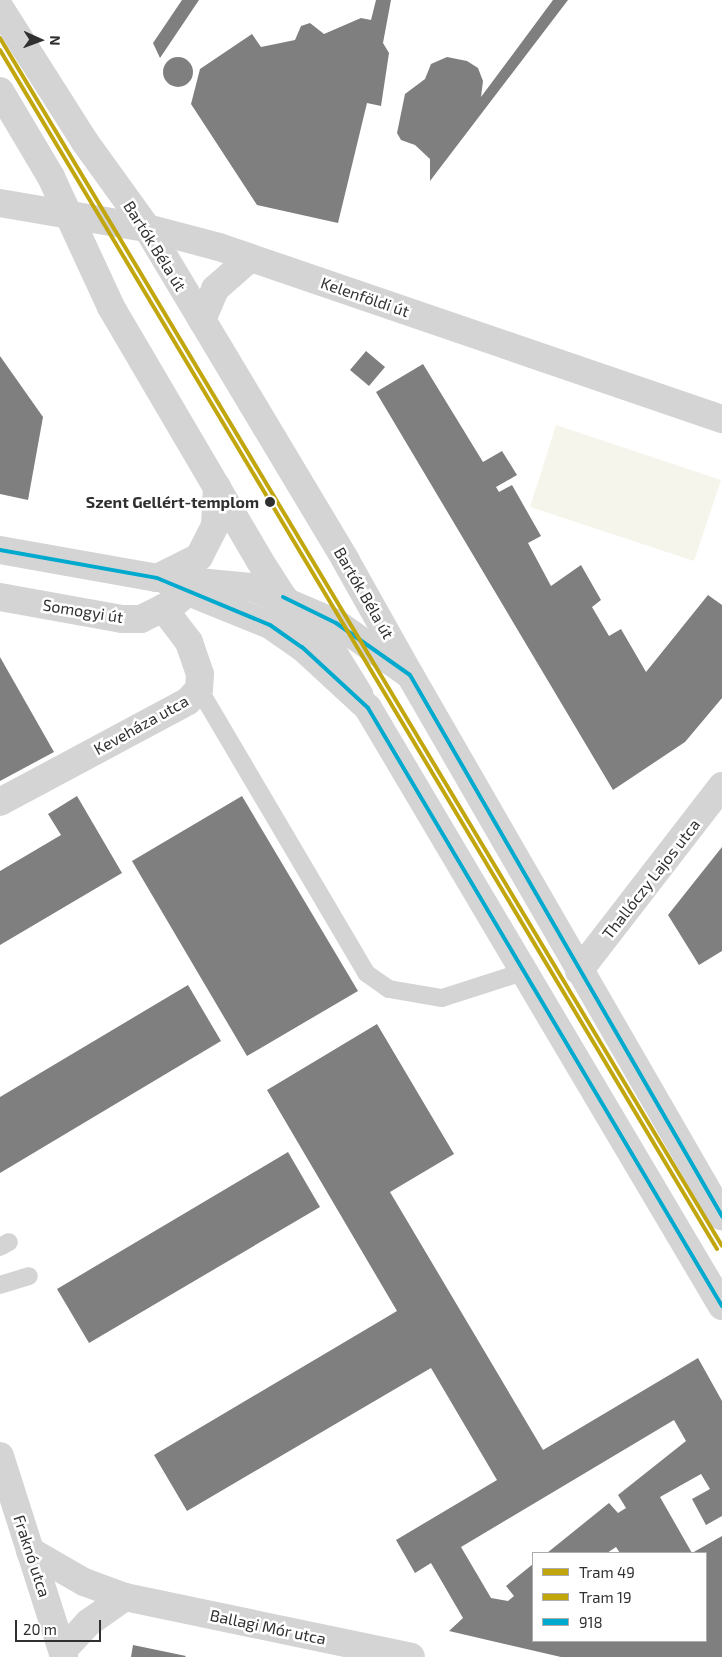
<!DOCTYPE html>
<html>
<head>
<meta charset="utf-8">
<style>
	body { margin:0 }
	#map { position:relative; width:722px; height:1657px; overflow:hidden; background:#fff; font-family:"Exo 2",sans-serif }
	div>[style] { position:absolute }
	.green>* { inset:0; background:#f6f5ec }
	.building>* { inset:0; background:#7f7f7f }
	.round { border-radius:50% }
	.service>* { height:18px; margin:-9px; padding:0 9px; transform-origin:9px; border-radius:9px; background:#d4d4d4 }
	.minor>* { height:28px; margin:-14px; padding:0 14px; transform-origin:14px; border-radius:14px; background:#d4d4d4 }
	.tertiary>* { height:28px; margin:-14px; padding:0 14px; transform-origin:14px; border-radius:14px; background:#d4d4d4 }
	.bus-1>* { height:4px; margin:-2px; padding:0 2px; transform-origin:2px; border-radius:2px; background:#00a9ce }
	.tram-1>* { height:4px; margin:-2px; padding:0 2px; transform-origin:2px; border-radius:2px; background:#c1a60e }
	.tram-2>* { height:4px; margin:-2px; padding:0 2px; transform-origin:2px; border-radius:2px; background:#c1a60e }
	.dots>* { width:14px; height:14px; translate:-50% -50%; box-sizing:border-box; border:2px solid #fff; border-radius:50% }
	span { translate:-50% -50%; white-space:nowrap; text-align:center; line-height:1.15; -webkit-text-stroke:5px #fff; paint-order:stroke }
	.street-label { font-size:16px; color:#303030 }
	.stop-label { font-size:16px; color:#303030; font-weight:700 }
	.right { translate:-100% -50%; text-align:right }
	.legend { position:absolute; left:532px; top:1552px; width:175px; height:90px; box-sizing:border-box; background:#fff; border:1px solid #acacac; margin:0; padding:6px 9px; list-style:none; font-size:15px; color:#303030 }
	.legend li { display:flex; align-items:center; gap:10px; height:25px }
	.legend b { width:25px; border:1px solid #acacac }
	.north { position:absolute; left:15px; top:15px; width:50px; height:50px; -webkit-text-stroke:4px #fff; paint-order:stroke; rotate:92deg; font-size:14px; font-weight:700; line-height:20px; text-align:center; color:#303030 }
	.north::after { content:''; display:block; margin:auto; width:18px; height:22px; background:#303030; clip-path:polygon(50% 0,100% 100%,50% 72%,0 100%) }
	.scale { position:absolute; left:15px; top:1620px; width:86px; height:22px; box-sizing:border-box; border:2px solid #303030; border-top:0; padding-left:6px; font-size:15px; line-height:18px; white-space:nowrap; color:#303030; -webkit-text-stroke:4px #fff; paint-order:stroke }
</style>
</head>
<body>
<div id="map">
	<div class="green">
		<div style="clip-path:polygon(556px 425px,721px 480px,694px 561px,530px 507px)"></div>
	</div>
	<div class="building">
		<div style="clip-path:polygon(182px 0,199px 0,160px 58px,153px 43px)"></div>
		<div style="clip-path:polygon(376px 0,391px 0,383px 43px,389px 53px,381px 106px,367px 103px,338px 223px,257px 205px,191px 104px,200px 69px,252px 34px,261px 47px,295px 40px,301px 26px,310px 23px,324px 34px,361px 18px,371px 20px)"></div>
		<div style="clip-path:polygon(553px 0,568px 0,430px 181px,430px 159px,415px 145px,401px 140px,397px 133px,405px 94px,425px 79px,431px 64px,447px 57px,467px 61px,478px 68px,483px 81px,481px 97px)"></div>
		<div class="round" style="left:163px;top:57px;width:30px;height:30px"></div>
		<div style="clip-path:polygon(366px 351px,385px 367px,369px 386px,350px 370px)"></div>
		<div style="clip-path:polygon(0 356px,43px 417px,28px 500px,0 494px)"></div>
		<div style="clip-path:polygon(423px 364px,483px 462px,502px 451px,517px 475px,496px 487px,499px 492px,512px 485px,541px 536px,528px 543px,551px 586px,581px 565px,601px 600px,592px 607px,609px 636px,621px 629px,646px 672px,708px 595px,722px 605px,722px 698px,685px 742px,613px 790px,376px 392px)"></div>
		<div style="clip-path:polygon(0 657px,54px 752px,0 781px)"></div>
		<div style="clip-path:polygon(77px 796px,122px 873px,0 945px,0 871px,61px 835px,48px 814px)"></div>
		<div style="clip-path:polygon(242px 796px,358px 991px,247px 1056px,132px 861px)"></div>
		<div style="clip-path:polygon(722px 847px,722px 951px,699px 965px,668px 915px)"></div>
		<div style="clip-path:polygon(188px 985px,221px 1041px,0 1173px,0 1097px)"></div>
		<div style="clip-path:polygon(377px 1024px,454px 1154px,390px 1192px,543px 1450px,698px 1358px,722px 1401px,722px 1516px,706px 1525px,692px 1499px,710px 1489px,701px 1474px,660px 1497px,692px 1553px,620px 1553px,616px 1547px,607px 1553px,547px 1553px,609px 1503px,618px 1513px,626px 1508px,618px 1495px,686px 1441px,674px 1420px,461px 1547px,491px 1598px,508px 1601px,514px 1596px,506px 1586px,533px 1564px,533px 1641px,706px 1641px,706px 1553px,692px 1553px,722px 1536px,722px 1657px,561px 1657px,449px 1631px,463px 1618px,431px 1563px,415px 1573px,396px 1540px,497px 1480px,431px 1368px,187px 1511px,154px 1455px,397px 1311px,267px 1090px)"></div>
		<div style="clip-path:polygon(288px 1152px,320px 1207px,89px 1343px,57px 1289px)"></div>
		<div style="clip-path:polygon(133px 1645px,186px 1656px,185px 1657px,131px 1657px)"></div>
	</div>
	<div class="service">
		<div style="left:199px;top:689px;width:329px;rotate:59.5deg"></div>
		<div style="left:366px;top:973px;width:28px;rotate:35deg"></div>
		<div style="left:389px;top:989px;width:54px;rotate:9.6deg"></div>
		<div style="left:442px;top:998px;width:85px;rotate:-17.8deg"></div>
		<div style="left:0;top:1247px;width:10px;rotate:-29deg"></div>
		<div style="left:0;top:1285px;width:30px;rotate:-17deg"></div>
	</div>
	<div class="minor">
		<div style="left:0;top:8px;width:159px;rotate:57.6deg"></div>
		<div style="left:85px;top:142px;width:106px;rotate:54.2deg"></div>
		<div style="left:147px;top:228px;width:388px;rotate:59.1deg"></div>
		<div style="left:346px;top:561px;width:131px;rotate:60.7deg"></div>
		<div style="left:0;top:91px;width:100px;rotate:59.3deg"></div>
		<div style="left:51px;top:177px;width:143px;rotate:65.2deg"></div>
		<div style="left:111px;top:307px;width:294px;rotate:59.6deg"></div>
		<div style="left:260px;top:561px;width:43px;rotate:57.4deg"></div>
		<div style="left:283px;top:597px;width:80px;rotate:48.5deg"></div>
		<div style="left:336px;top:657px;width:44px;rotate:58.1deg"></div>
		<div style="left:0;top:203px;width:149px;rotate:9.7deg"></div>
		<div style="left:147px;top:228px;width:74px;rotate:14.8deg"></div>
		<div style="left:219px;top:247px;width:532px;rotate:18.88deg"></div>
		<div style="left:202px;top:320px;width:34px;rotate:-67deg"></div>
		<div style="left:215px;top:289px;width:47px;rotate:-41.5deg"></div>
		<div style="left:157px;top:578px;width:47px;rotate:-26.6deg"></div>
		<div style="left:199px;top:557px;width:36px;rotate:-63deg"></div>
		<div style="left:215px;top:525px;width:38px;rotate:-87deg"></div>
		<div style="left:0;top:597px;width:124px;rotate:10.2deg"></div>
		<div style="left:122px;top:619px;width:19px"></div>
		<div style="left:141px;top:619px;width:42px;rotate:-26.6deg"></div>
		<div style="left:0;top:802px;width:213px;rotate:-28.2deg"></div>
		<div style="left:188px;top:701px;width:16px;rotate:-47deg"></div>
		<div style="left:199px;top:689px;width:15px;rotate:-86deg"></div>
		<div style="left:200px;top:674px;width:34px;rotate:-109deg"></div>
		<div style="left:189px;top:642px;width:43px;rotate:-127.4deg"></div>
		<div style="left:579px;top:971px;width:234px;rotate:-52.3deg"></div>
		<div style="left:0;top:1456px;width:211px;rotate:72.3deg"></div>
		<div style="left:30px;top:1551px;width:62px;rotate:29.9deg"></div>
		<div style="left:84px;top:1582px;width:44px;rotate:20.1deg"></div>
		<div style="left:125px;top:1597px;width:292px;rotate:11.8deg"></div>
		<div style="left:63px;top:1650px;width:37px;rotate:-47deg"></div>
		<div style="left:88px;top:1623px;width:45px;rotate:-35.1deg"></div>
	</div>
	<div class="tertiary">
		<div style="left:0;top:550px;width:159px;rotate:10.1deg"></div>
		<div style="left:157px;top:578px;width:94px;rotate:5.5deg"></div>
		<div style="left:251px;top:587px;width:92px;rotate:23deg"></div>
		<div style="left:336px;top:623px;width:90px;rotate:35.1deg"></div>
		<div style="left:410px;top:675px;width:625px;rotate:60.03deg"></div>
		<div style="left:171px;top:585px;width:107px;rotate:22deg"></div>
		<div style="left:270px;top:625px;width:39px;rotate:35deg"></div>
		<div style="left:302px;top:647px;width:90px;rotate:42.7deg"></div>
		<div style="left:368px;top:708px;width:695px;rotate:59.38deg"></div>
	</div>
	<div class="bus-1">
		<div style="left:0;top:550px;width:159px;rotate:10.1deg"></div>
		<div style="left:157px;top:578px;width:122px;rotate:22.6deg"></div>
		<div style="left:270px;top:625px;width:39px;rotate:35deg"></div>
		<div style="left:302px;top:647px;width:90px;rotate:42.7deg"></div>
		<div style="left:368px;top:708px;width:695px;rotate:59.38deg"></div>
		<div style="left:283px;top:597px;width:59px;rotate:26.1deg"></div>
		<div style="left:336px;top:623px;width:90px;rotate:35.1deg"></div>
		<div style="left:410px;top:675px;width:625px;rotate:60.03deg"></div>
	</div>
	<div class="tram-1">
		<div style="left:0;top:38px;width:1407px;rotate:59.13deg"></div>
	</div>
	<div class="tram-2">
		<div style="left:0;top:50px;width:1397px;rotate:59.12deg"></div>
	</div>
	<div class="dots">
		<div style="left:270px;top:502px;background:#303030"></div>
	</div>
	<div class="street-label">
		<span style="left:155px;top:246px;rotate:58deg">Bartók Béla út</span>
		<span style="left:365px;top:297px;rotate:19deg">Kelenföldi út</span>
		<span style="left:364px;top:593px;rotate:60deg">Bartók Béla út</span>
		<span style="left:83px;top:611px;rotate:9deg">Somogyi út</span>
		<span style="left:141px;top:725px;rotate:-29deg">Keveháza utca</span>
		<span style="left:651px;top:879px;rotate:-52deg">Thallóczy Lajos utca</span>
		<span style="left:32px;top:1556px;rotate:72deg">Fraknó utca</span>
		<span style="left:268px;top:1627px;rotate:12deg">Ballagi Mór utca</span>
	</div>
	<div class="stop-label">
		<span class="right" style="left:259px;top:502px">Szent Gellért-templom</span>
	</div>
	<ul class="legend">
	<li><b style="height:6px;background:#c1a60e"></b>Tram 49</li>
	<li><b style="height:6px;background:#c1a60e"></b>Tram 19</li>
	<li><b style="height:6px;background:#00a9ce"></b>918</li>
	</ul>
	<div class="north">N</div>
	<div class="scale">20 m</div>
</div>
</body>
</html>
